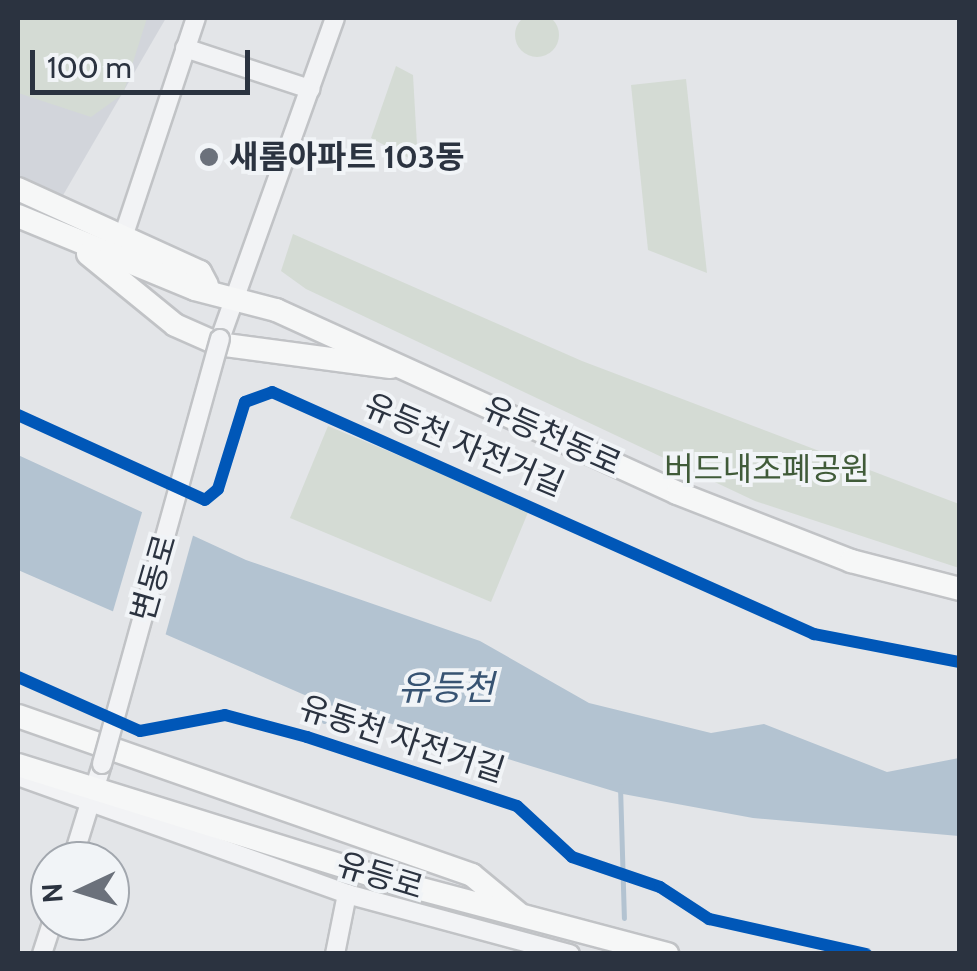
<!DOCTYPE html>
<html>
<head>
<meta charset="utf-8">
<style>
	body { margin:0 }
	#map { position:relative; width:977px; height:971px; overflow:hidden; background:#e3e5e8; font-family:Cabin,"Noto Sans KR",sans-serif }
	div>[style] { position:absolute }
	.built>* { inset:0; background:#d2d5db }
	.green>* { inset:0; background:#d4dbd4 }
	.round { border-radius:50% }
	.water>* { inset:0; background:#b3c3d1 }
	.pier>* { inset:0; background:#e3e5e8 }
	.stream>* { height:5px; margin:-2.5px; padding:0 2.5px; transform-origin:2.5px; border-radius:2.5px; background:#b3c3d1 }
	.roads { filter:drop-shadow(2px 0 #c1c3c6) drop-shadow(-2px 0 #c1c3c6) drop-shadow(0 2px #c1c3c6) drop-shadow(0 -2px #c1c3c6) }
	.minor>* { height:18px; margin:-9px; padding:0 9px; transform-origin:9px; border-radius:9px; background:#f2f3f5 }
	.major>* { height:22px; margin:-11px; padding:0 11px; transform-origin:11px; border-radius:11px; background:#f6f7f7 }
	.bridges { filter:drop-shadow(2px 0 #c1c3c6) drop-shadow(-2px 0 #c1c3c6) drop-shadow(0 2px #c1c3c6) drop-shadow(0 -2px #c1c3c6) }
	.minor-bridge>* { height:18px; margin:-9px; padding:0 9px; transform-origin:9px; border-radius:9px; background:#f2f3f5 }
	.cycleway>* { height:12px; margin:-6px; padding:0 6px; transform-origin:6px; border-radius:6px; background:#0057b8 }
	.dots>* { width:28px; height:28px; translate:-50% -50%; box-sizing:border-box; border:5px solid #f1f4f7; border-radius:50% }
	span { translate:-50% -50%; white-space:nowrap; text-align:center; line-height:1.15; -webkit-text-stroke:8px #f1f4f7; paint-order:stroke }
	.poi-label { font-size:32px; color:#2b3340; font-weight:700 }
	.left { translate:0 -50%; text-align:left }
	.street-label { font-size:32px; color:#2b3340 }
	.park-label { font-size:32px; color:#405b39 }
	.water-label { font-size:35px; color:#375372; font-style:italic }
	.frame { position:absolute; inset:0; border:20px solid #2b3340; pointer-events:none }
	.north { position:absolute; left:30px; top:841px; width:100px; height:100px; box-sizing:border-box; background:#f1f4f7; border:2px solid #a2a7ae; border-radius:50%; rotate:266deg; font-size:28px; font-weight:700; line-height:40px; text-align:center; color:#2b3340 }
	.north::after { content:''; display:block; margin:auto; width:35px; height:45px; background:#6b717b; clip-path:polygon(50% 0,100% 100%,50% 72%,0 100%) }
	.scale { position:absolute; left:30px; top:50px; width:220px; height:45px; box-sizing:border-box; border:5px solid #2b3340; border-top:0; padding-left:12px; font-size:30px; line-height:35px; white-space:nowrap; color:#2b3340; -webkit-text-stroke:8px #f1f4f7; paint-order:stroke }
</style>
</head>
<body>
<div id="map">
	<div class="built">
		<div style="clip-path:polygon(18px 18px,166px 18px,62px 197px,18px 177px)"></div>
	</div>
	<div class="green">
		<div class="round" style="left:515px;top:13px;width:44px;height:44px"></div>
		<div style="clip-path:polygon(18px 18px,147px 18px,123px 94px,91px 117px,18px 93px)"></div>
		<div style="clip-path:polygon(396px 66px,413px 75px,418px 163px,371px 138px)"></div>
		<div style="clip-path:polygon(686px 79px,707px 273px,648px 250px,631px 85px)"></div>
		<div style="clip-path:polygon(293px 234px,582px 361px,959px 504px,959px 568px,755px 501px,306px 289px,281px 271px)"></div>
		<div style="clip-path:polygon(328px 426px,529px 510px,491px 602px,290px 518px)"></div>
	</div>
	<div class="water">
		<div style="clip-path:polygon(18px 455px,246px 560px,480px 641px,589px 703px,711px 733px,764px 724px,887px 772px,959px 758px,959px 836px,753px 818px,623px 794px,323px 703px,18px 570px)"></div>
	</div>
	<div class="pier">
		<div style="clip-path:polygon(143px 509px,194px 532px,164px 640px,111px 618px)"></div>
	</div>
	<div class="stream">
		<div style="left:322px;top:699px;width:22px;rotate:85deg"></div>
		<div style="left:620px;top:786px;width:132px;rotate:88.3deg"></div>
	</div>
	<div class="roads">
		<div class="minor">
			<div style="left:185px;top:48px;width:132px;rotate:18.2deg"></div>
			<div style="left:123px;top:237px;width:231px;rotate:-71.6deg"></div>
			<div style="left:220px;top:339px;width:341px;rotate:-70.3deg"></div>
			<div style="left:18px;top:776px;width:350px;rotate:19.7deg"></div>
			<div style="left:347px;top:894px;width:231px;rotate:15.1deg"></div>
			<div style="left:72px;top:861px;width:102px;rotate:-72.8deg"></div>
			<div style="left:42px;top:954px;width:35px;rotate:-72deg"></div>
			<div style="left:335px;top:954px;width:61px;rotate:-78.7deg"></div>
		</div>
		<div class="major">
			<div style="left:18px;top:189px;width:200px;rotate:24.5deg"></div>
			<div style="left:200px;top:272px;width:15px;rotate:62deg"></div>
			<div style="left:18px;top:216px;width:191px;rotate:22.4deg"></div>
			<div style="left:195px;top:289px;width:84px;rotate:14.5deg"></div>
			<div style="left:276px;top:310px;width:441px;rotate:24.5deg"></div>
			<div style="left:677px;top:493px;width:187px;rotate:21.3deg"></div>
			<div style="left:851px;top:561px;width:113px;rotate:14.4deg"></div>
			<div style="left:88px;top:254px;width:112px;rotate:39.2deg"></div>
			<div style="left:175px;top:325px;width:47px;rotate:23.8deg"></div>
			<div style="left:218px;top:344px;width:174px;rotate:7.6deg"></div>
			<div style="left:18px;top:716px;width:481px;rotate:19.3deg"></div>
			<div style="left:472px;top:875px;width:60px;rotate:39.6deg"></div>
			<div style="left:18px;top:765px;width:387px;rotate:17.3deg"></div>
			<div style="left:387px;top:880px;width:290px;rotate:14.8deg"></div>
		</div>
	</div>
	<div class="bridges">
		<div class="minor-bridge">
			<div style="left:102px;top:764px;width:441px;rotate:-74.5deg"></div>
		</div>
	</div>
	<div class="cycleway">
		<div style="left:18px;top:415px;width:205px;rotate:24.4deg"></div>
		<div style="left:205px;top:500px;width:17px;rotate:-40deg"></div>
		<div style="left:218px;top:489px;width:91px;rotate:-72.8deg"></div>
		<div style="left:245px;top:402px;width:29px;rotate:-20deg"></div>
		<div style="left:272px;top:392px;width:594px;rotate:24.06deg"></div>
		<div style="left:814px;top:634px;width:149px;rotate:10.9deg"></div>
		<div style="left:18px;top:677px;width:133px;rotate:23.9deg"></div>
		<div style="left:140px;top:731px;width:86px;rotate:-10.7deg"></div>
		<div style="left:225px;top:715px;width:85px;rotate:15deg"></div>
		<div style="left:307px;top:737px;width:221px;rotate:18.2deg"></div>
		<div style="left:517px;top:806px;width:75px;rotate:42.8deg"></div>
		<div style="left:572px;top:857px;width:93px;rotate:18.8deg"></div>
		<div style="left:660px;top:887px;width:59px;rotate:33.1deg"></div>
		<div style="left:709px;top:919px;width:161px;rotate:12.6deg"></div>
	</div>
	<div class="dots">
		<div style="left:209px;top:157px;background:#6b717b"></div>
	</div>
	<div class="poi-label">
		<span class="left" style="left:229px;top:157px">새롬아파트 103동</span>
	</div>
	<div class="street-label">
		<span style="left:552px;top:436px;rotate:24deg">유등천동로</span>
		<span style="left:464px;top:445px;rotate:23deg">유등천 자전거길</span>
		<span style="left:154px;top:578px;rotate:-74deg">변동로</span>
		<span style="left:402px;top:739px;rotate:18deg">유동천 자전거길</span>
		<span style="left:380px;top:876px;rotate:17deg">유등로</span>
	</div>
	<div class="park-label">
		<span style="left:767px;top:469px">버드내조폐공원</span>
	</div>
	<div class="water-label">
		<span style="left:446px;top:688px">유등천</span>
	</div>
	<div class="frame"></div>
	<div class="north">N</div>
	<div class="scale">100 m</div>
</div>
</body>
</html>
